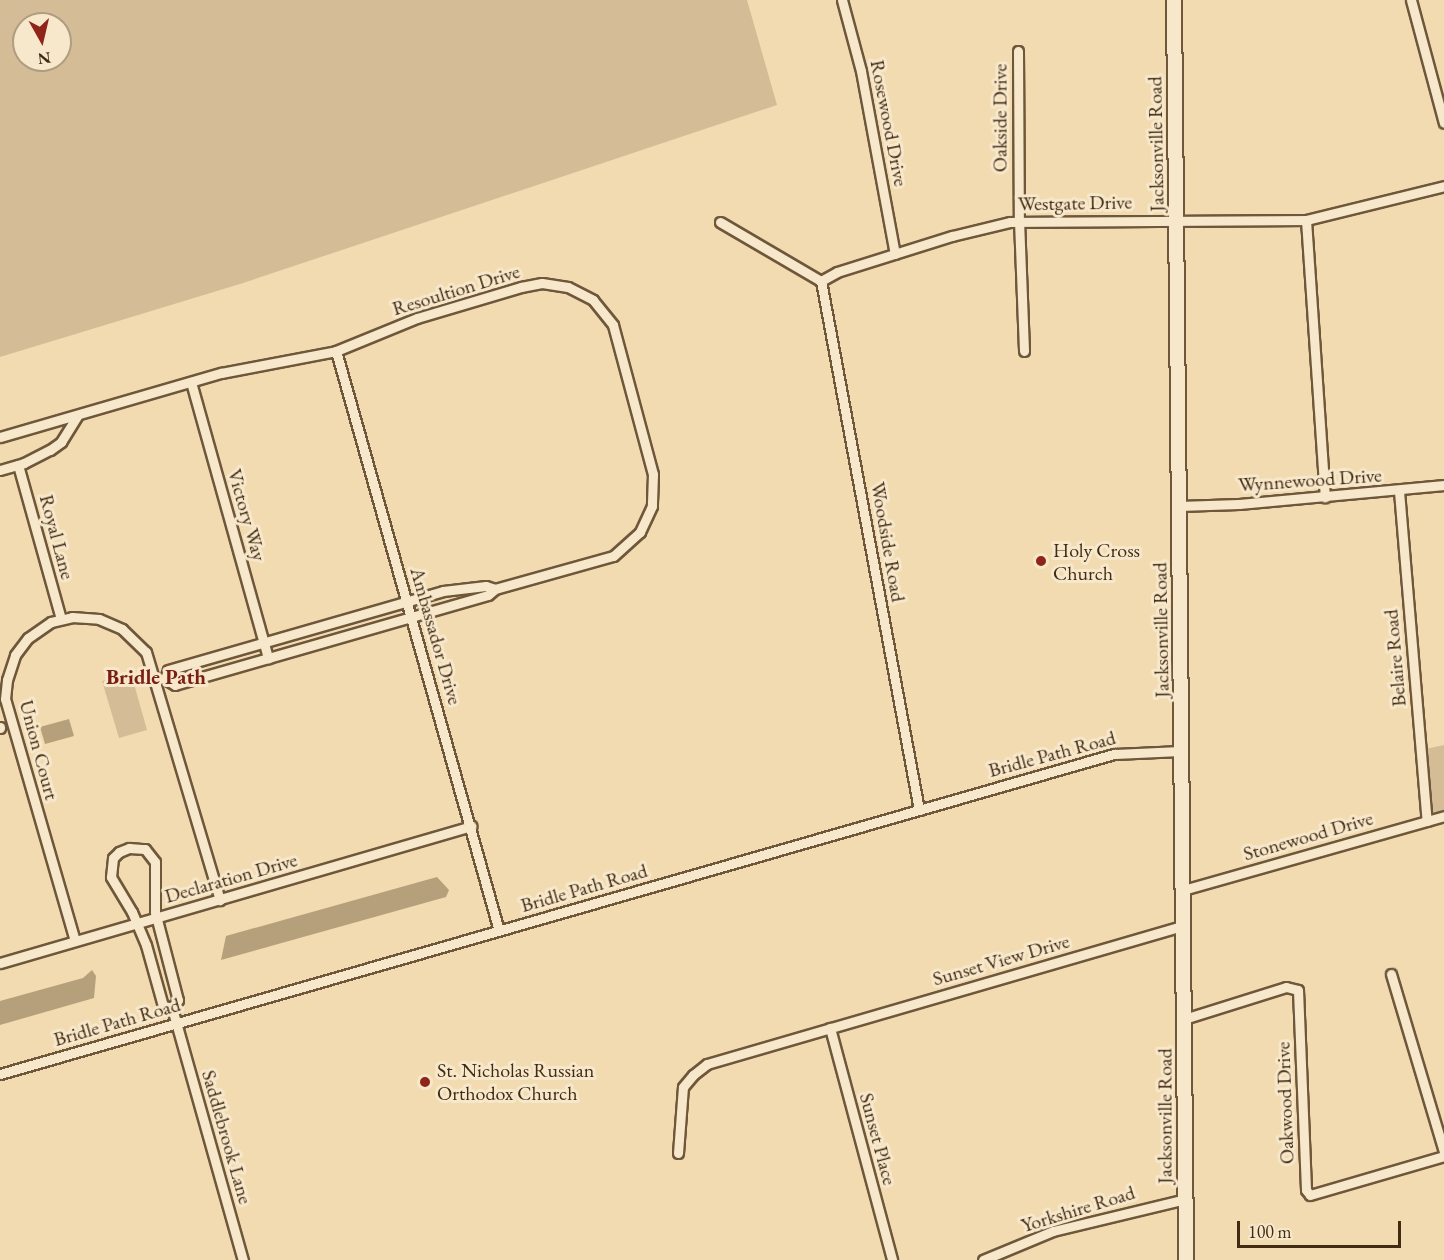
<!DOCTYPE html>
<html>
<head>
<meta charset="utf-8">
<style>
	body { margin:0 }
	#map { position:relative; width:1444px; height:1260px; overflow:hidden; background:#f2dbb1; font-family:"EB Garamond",serif }
	div>[style] { position:absolute }
	.green>* { inset:0; background:#d4bd96 }
	.water>* { inset:0; background:#b69f7b }
	.roads { filter:drop-shadow(2px 0 #6e573a) drop-shadow(-2px 0 #6e573a) drop-shadow(0 2px #6e573a) drop-shadow(0 -2px #6e573a) }
	.street>* { height:9px; margin:-4.5px; padding:0 4.5px; transform-origin:4.5px; border-radius:4.5px; background:#f7e8cc }
	.secondary>* { height:14px; margin:-7px; padding:0 7px; transform-origin:7px; border-radius:7px; background:#f7e8cc }
	.dots>* { width:16px; height:16px; translate:-50% -50%; box-sizing:border-box; border:3px solid #f7e8cc; border-radius:50% }
	span { translate:-50% -50%; white-space:nowrap; text-align:center; line-height:1.15; -webkit-text-stroke:6px #f7e8cc; paint-order:stroke }
	.street-label { font-size:20px; color:#422b13 }
	.poi-label { font-size:20px; color:#422b13 }
	.left { translate:0 -50%; text-align:left }
	.neighbourhood-label { font-size:21px; color:#7a1f14; font-weight:700 }
	.north { position:absolute; left:12px; top:12px; width:60px; height:60px; box-sizing:border-box; background:#f7e8cc; border:2px solid #af9c82; border-radius:50%; rotate:172deg; font-size:16px; font-weight:700; line-height:24px; text-align:center; color:#422b13 }
	.north::after { content:''; display:block; margin:auto; width:21px; height:27px; background:#8f2418; clip-path:polygon(50% 0,100% 100%,50% 72%,0 100%) }
	.scale { position:absolute; left:1237px; top:1221px; width:164px; height:27px; box-sizing:border-box; border:3px solid #422b13; border-top:0; padding-left:8px; font-size:18px; line-height:21px; white-space:nowrap; color:#422b13; -webkit-text-stroke:4px #f7e8cc; paint-order:stroke }
</style>
</head>
<body>
<div id="map">
	<div class="green">
		<div style="clip-path:polygon(evenodd,0 0,747px 0,777px 105px,240px 284px,0 357px,0 0,24px 24px,60px 24px,60px 60px,24px 60px,24px 24px)"></div>
		<div style="clip-path:polygon(131px 673px,147px 730px,119px 738px,102px 681px)"></div>
		<div style="clip-path:polygon(1444px 745px,1444px 816px,1427px 821px,1421px 750px)"></div>
	</div>
	<div class="water">
		<div style="clip-path:polygon(69px 719px,74px 736px,45px 744px,40px 727px)"></div>
		<div style="clip-path:polygon(437px 877px,449px 890px,446px 897px,221px 960px,226px 936px)"></div>
		<div style="clip-path:polygon(92px 970px,96px 976px,94px 998px,0 1025px,0 1001px,83px 978px)"></div>
	</div>
	<div class="roads">
		<div class="street">
			<div style="left:842px;top:0;width:73px;rotate:75deg"></div>
			<div style="left:861px;top:71px;width:186px;rotate:79.5deg"></div>
			<div style="left:1411px;top:0;width:127px;rotate:75deg"></div>
			<div style="left:1018px;top:51px;width:169px;rotate:89.7deg"></div>
			<div style="left:1019px;top:220px;width:131px;rotate:87.8deg"></div>
			<div style="left:1306px;top:220px;width:278px;rotate:86.1deg"></div>
			<div style="left:720px;top:222px;width:117px;rotate:30.3deg"></div>
			<div style="left:821px;top:281px;width:18px;rotate:-29deg"></div>
			<div style="left:837px;top:272px;width:121px;rotate:-17.4deg"></div>
			<div style="left:952px;top:236px;width:60px;rotate:-13.6deg"></div>
			<div style="left:1010px;top:222px;width:296px;rotate:-0.4deg"></div>
			<div style="left:1306px;top:220px;width:142px;rotate:-13.8deg"></div>
			<div style="left:821px;top:281px;width:538px;rotate:79.5deg"></div>
			<div style="left:336px;top:351px;width:602px;rotate:74.3deg"></div>
			<div style="left:191px;top:382px;width:287px;rotate:74.4deg"></div>
			<div style="left:0;top:437px;width:230px;rotate:-16.2deg"></div>
			<div style="left:221px;top:373px;width:117px;rotate:-10.8deg"></div>
			<div style="left:336px;top:351px;width:87px;rotate:-22.2deg"></div>
			<div style="left:417px;top:318px;width:109px;rotate:-16.6deg"></div>
			<div style="left:521px;top:287px;width:21px;rotate:-11deg"></div>
			<div style="left:542px;top:283px;width:26px;rotate:9deg"></div>
			<div style="left:568px;top:287px;width:28px;rotate:27deg"></div>
			<div style="left:593px;top:300px;width:32px;rotate:51deg"></div>
			<div style="left:613px;top:325px;width:154px;rotate:75deg"></div>
			<div style="left:653px;top:474px;width:32px;rotate:92deg"></div>
			<div style="left:652px;top:506px;width:29px;rotate:115deg"></div>
			<div style="left:640px;top:532px;width:36px;rotate:138deg"></div>
			<div style="left:613px;top:556px;width:123px;rotate:164.4deg"></div>
			<div style="left:18px;top:465px;width:160px;rotate:74.4deg"></div>
			<div style="left:0;top:470px;width:25px;rotate:-16deg"></div>
			<div style="left:24px;top:463px;width:29px;rotate:-27deg"></div>
			<div style="left:50px;top:450px;width:14px;rotate:-36deg"></div>
			<div style="left:61px;top:442px;width:31px;rotate:-58deg"></div>
			<div style="left:1399px;top:491px;width:331px;rotate:85.2deg"></div>
			<div style="left:1179px;top:506px;width:60px;rotate:-1.9deg"></div>
			<div style="left:1239px;top:504px;width:206px;rotate:-5.3deg"></div>
			<div style="left:486px;top:586px;width:9px;rotate:18deg"></div>
			<div style="left:495px;top:589px;width:9px;rotate:139deg"></div>
			<div style="left:488px;top:595px;width:326px;rotate:164deg"></div>
			<div style="left:175px;top:685px;width:12px;rotate:-149deg"></div>
			<div style="left:165px;top:679px;width:9px;rotate:-72deg"></div>
			<div style="left:168px;top:670px;width:286px;rotate:-16deg"></div>
			<div style="left:443px;top:591px;width:43px;rotate:-6.6deg"></div>
			<div style="left:0;top:727px;width:1px;rotate:90deg"></div>
			<div style="left:1183px;top:890px;width:271px;rotate:-15.8deg"></div>
			<div style="left:75px;top:941px;width:252px;rotate:-106.1deg"></div>
			<div style="left:5px;top:699px;width:19px;rotate:-84deg"></div>
			<div style="left:7px;top:680px;width:26px;rotate:-72deg"></div>
			<div style="left:15px;top:655px;width:21px;rotate:-53deg"></div>
			<div style="left:28px;top:638px;width:28px;rotate:-35deg"></div>
			<div style="left:51px;top:622px;width:22px;rotate:-13deg"></div>
			<div style="left:72px;top:617px;width:27px;rotate:4deg"></div>
			<div style="left:99px;top:619px;width:25px;rotate:23deg"></div>
			<div style="left:122px;top:629px;width:33px;rotate:44deg"></div>
			<div style="left:146px;top:652px;width:259px;rotate:73.4deg"></div>
			<div style="left:0;top:963px;width:491px;rotate:-16.2deg"></div>
			<div style="left:1391px;top:974px;width:186px;rotate:73.4deg"></div>
			<div style="left:172px;top:1008px;width:9px;rotate:-167deg"></div>
			<div style="left:163px;top:1006px;width:63px;rotate:-105.6deg"></div>
			<div style="left:146px;top:945px;width:36px;rotate:-113deg"></div>
			<div style="left:132px;top:912px;width:41px;rotate:-121deg"></div>
			<div style="left:111px;top:877px;width:19px;rotate:-84deg"></div>
			<div style="left:113px;top:858px;width:8px;rotate:-45deg"></div>
			<div style="left:119px;top:852px;width:11px;rotate:-22deg"></div>
			<div style="left:129px;top:848px;width:16px;rotate:4deg"></div>
			<div style="left:145px;top:849px;width:16px;rotate:52deg"></div>
			<div style="left:155px;top:862px;width:50px;rotate:90deg"></div>
			<div style="left:155px;top:912px;width:91px;rotate:75.4deg"></div>
			<div style="left:178px;top:1000px;width:10px;rotate:127deg"></div>
			<div style="left:172px;top:1008px;width:262px;rotate:74.3deg"></div>
			<div style="left:1184px;top:1019px;width:107px;rotate:-17.4deg"></div>
			<div style="left:1286px;top:987px;width:12px;rotate:14deg"></div>
			<div style="left:1298px;top:990px;width:200px;rotate:87.7deg"></div>
			<div style="left:1306px;top:1190px;width:6px;rotate:51deg"></div>
			<div style="left:1310px;top:1195px;width:140px;rotate:-16.2deg"></div>
			<div style="left:830px;top:1028px;width:240px;rotate:75deg"></div>
			<div style="left:0;top:1074px;width:1159px;rotate:-16.03deg"></div>
			<div style="left:1114px;top:754px;width:67px;rotate:-2.6deg"></div>
			<div style="left:678px;top:1153px;width:66px;rotate:-85.7deg"></div>
			<div style="left:683px;top:1087px;width:16px;rotate:-50deg"></div>
			<div style="left:693px;top:1075px;width:18px;rotate:-38deg"></div>
			<div style="left:707px;top:1064px;width:496px;rotate:-16.2deg"></div>
			<div style="left:983px;top:1260px;width:76px;rotate:-22.5deg"></div>
			<div style="left:1053px;top:1231px;width:136px;rotate:-13.6deg"></div>
		</div>
		<div class="secondary">
			<div style="left:1174px;top:0;width:1260px;rotate:89.45deg"></div>
		</div>
	</div>
	<div class="dots">
		<div style="left:1041px;top:561px;background:#8f2418"></div>
		<div style="left:425px;top:1082px;background:#8f2418"></div>
	</div>
	<div class="street-label">
		<span style="left:1000px;top:118px;rotate:-90deg">Oakside Drive</span>
		<span style="left:889px;top:123px;rotate:79deg">Rosewood Drive</span>
		<span style="left:1156px;top:144px;rotate:-91deg">Jacksonville Road</span>
		<span style="left:1075px;top:203px;rotate:-1deg">Westgate Drive</span>
		<span style="left:456px;top:290px;rotate:-17deg">Resoultion Drive</span>
		<span style="left:1310px;top:480px;rotate:-4deg">Wynnewood Drive</span>
		<span style="left:247px;top:515px;rotate:74deg">Victory Way</span>
		<span style="left:57px;top:537px;rotate:75deg">Royal Lane</span>
		<span style="left:888px;top:542px;rotate:80deg">Woodside Road</span>
		<span style="left:1161px;top:630px;rotate:-91deg">Jacksonville Road</span>
		<span style="left:436px;top:636px;rotate:74deg">Ambassador Drive</span>
		<span style="left:1395px;top:658px;rotate:-95deg">Belaire Road</span>
		<span style="left:39px;top:750px;rotate:75deg">Union Court</span>
		<span style="left:1052px;top:754px;rotate:-15deg">Bridle Path Road</span>
		<span style="left:1308px;top:836px;rotate:-16deg">Stonewood Drive</span>
		<span style="left:231px;top:878px;rotate:-16deg">Declaration Drive</span>
		<span style="left:584px;top:888px;rotate:-16deg">Bridle Path Road</span>
		<span style="left:1001px;top:960px;rotate:-16deg">Sunset View Drive</span>
		<span style="left:117px;top:1022px;rotate:-16deg">Bridle Path Road</span>
		<span style="left:1285px;top:1103px;rotate:-92deg">Oakwood Drive</span>
		<span style="left:1165px;top:1116px;rotate:-90deg">Jacksonville Road</span>
		<span style="left:227px;top:1137px;rotate:74deg">Saddlebrook Lane</span>
		<span style="left:878px;top:1139px;rotate:75deg">Sunset Place</span>
		<span style="left:1078px;top:1209px;rotate:-17deg">Yorkshire Road</span>
	</div>
	<div class="poi-label">
		<span class="left" style="left:1053px;top:562px">Holy Cross<br>Church</span>
		<span class="left" style="left:437px;top:1082px">St. Nicholas Russian<br>Orthodox Church</span>
	</div>
	<div class="neighbourhood-label">
		<span style="left:156px;top:677px">Bridle Path</span>
	</div>
	<div class="north">N</div>
	<div class="scale">100 m</div>
</div>
</body>
</html>
